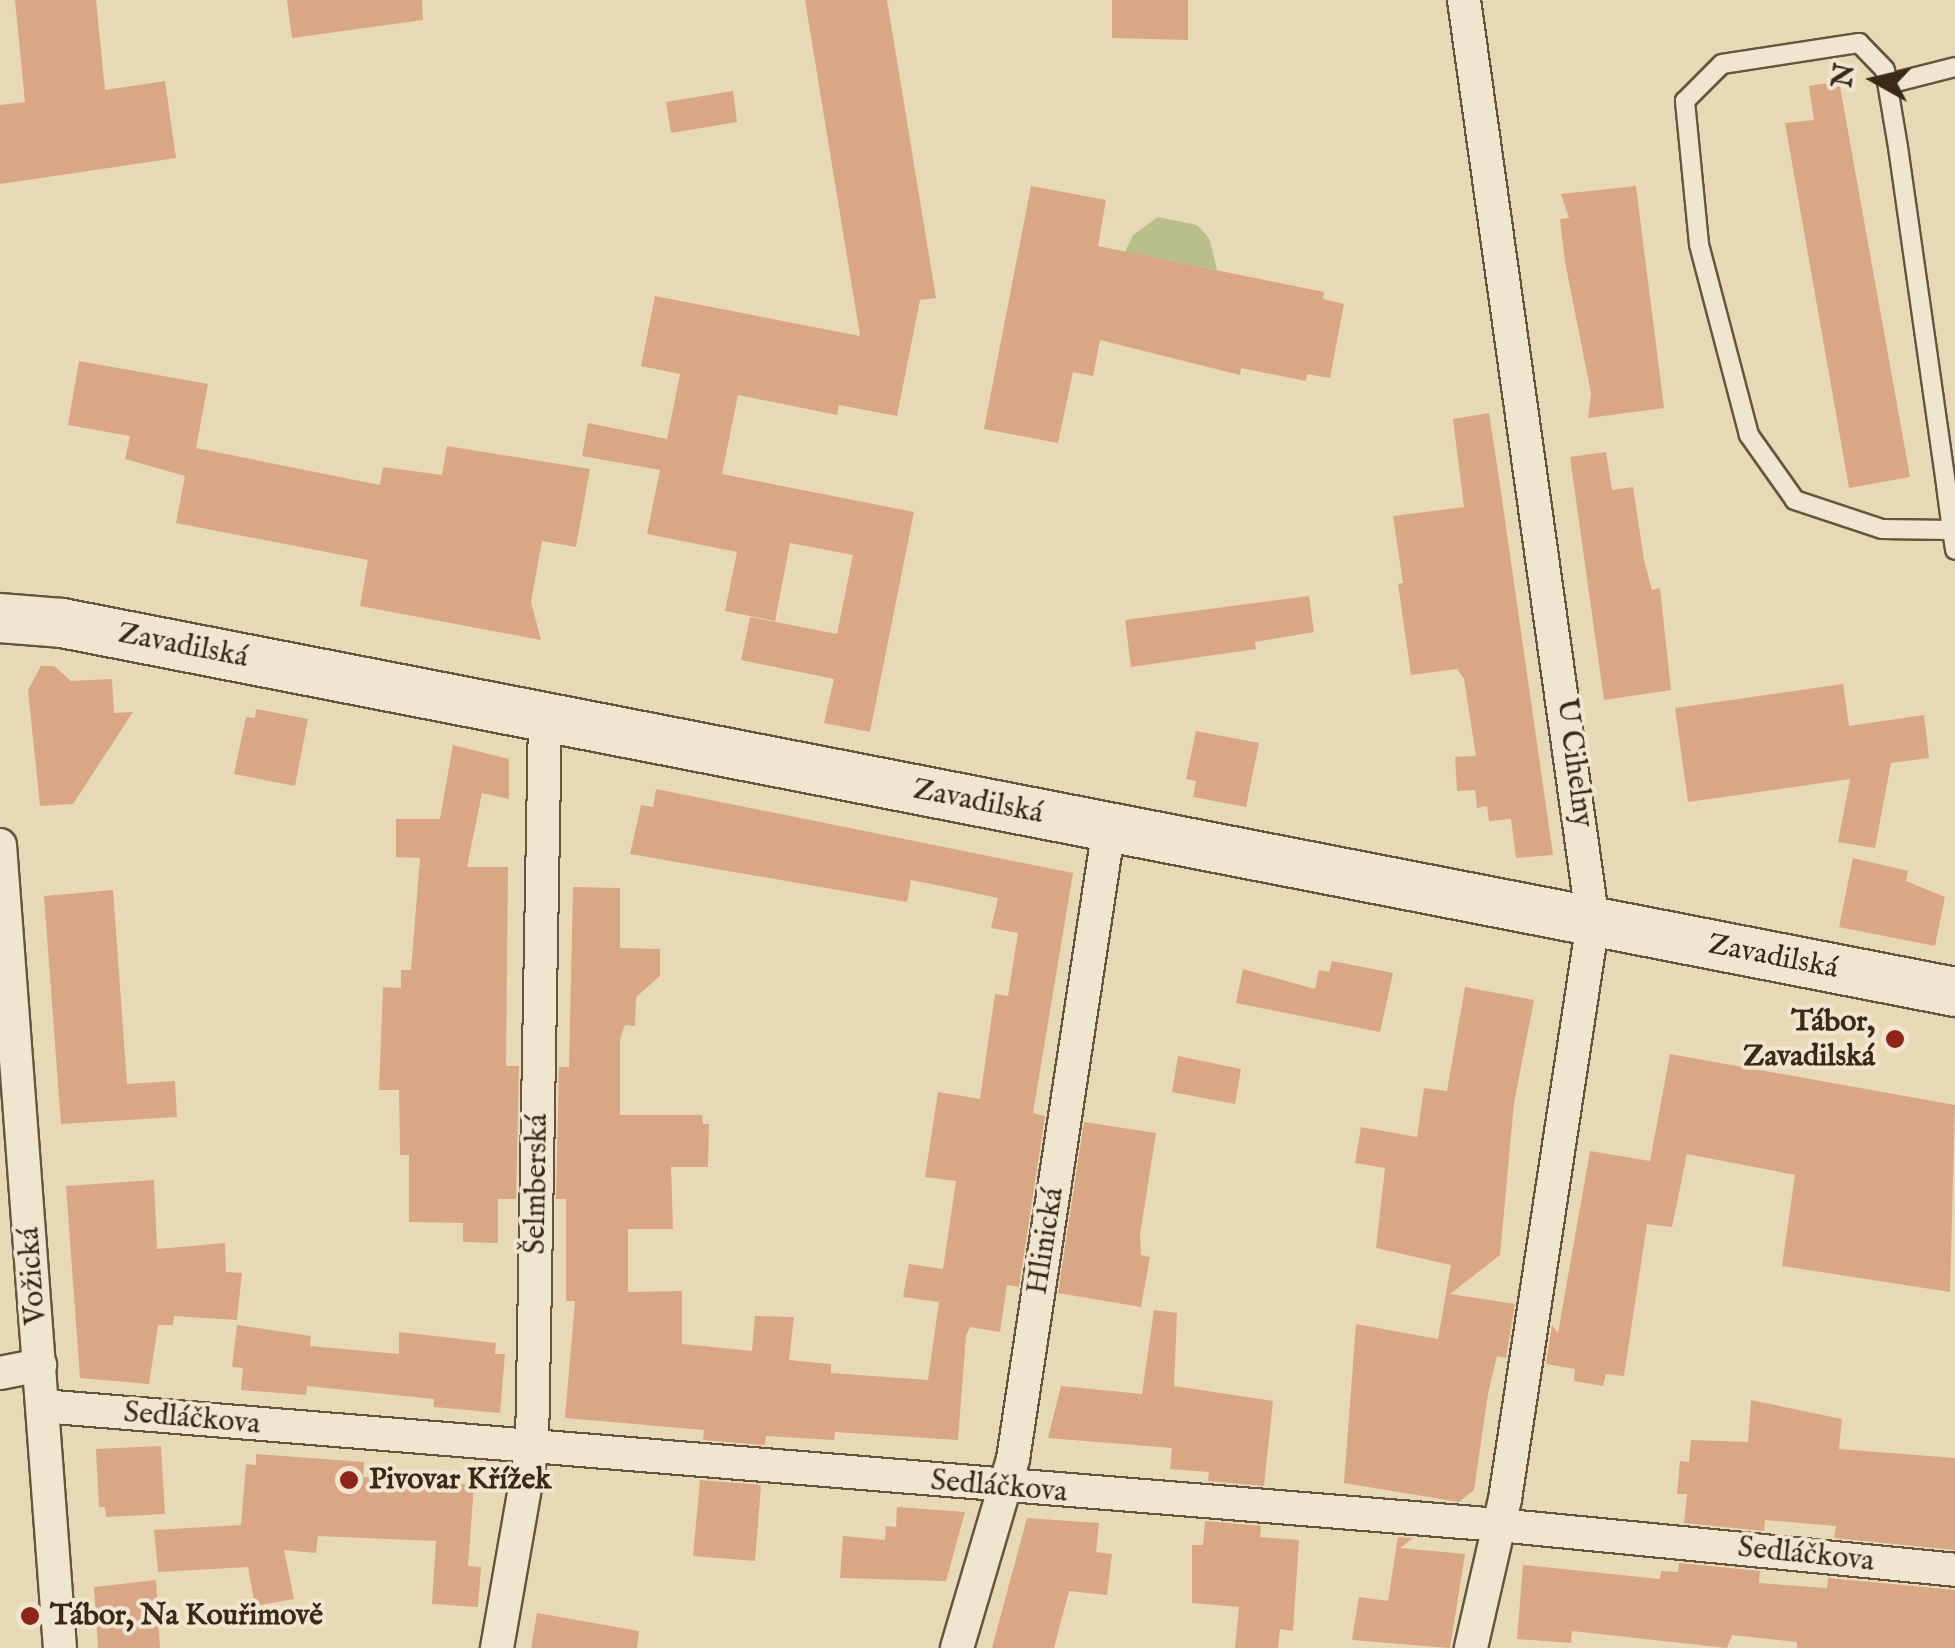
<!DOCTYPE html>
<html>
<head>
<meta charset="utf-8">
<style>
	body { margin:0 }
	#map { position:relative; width:1955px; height:1648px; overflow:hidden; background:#e8d9b6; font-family:"IM FELL English",serif }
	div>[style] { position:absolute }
	.green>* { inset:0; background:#b8bf8c }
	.building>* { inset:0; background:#d9a785 }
	.roads { filter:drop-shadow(2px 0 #66553d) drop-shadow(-2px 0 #66553d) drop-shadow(0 2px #66553d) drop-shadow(0 -2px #66553d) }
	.lane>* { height:18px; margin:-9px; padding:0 9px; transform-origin:9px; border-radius:9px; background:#f0e6d0 }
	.street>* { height:32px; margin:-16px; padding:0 16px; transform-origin:16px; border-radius:16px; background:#f0e6d0 }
	.secondary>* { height:48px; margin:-24px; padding:0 24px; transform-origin:24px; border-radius:24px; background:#f0e6d0 }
	.dots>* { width:28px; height:28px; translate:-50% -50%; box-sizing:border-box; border:5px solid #f0e6d0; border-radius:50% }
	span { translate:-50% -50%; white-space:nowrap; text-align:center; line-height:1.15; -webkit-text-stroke:8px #f0e6d0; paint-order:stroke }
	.street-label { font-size:30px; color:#3b2915 }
	.poi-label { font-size:30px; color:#3b2915; font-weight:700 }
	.right { translate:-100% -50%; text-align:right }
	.left { translate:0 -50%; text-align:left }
	.north { position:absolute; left:1825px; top:30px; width:100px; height:100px; -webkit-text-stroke:8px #f0e6d0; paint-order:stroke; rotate:278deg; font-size:28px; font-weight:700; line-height:40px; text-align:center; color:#3b2915 }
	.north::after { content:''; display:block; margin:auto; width:35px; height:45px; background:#3b2915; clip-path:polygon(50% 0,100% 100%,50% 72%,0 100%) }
</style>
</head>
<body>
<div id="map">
	<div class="green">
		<div style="clip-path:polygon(1158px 217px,1197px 225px,1209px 238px,1217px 270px,1125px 252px,1133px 235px)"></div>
	</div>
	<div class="building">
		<div style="clip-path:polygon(15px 0,96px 0,105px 90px,165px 81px,176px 158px,0 184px,0 105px,25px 102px)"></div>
		<div style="clip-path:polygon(287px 0,422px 0,423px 20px,292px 38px)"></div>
		<div style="clip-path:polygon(805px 0,887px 0,936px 298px,920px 300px,897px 416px,839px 405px,837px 415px,738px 395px,722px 474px,914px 512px,870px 732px,824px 723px,834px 679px,741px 660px,750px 617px,837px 634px,853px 555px,790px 543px,775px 621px,725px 611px,737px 552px,647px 534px,660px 470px,582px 456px,588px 423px,667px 439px,680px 374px,641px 366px,655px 296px,860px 336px)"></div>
		<div style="clip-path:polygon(1112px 0,1188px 0,1188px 40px,1112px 38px)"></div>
		<div style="clip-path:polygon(1839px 81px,1910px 477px,1849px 488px,1785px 123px,1814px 120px,1809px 86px)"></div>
		<div style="clip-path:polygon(733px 91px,737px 122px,671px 133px,666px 102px)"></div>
		<div style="clip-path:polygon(1031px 186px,1106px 200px,1098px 246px,1324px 292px,1323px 299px,1344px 304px,1330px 378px,1307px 374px,1306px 381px,1241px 368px,1240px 375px,1100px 340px,1093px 376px,1073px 372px,1058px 443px,984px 429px)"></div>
		<div style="clip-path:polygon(1636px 186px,1664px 408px,1588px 418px,1591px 393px,1565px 262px,1560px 219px,1569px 218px,1561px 194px)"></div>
		<div style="clip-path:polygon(79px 361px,208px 384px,196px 448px,380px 485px,383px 467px,442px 475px,447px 446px,590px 469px,576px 547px,542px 541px,531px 602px,541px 640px,360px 606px,368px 560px,176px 523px,185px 476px,125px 459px,130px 436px,68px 425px)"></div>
		<div style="clip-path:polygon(1489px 413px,1500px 485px,1553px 855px,1516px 858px,1511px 819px,1489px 821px,1487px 806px,1477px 808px,1475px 790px,1457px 791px,1455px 757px,1476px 756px,1464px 679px,1457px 669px,1411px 675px,1398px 584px,1403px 583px,1393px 516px,1464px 507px,1453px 419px)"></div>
		<div style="clip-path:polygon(1606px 452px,1612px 490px,1633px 487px,1644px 560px,1652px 590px,1660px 588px,1671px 690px,1604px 700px,1570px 457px)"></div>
		<div style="clip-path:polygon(1309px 596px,1314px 632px,1255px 642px,1256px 649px,1131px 667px,1125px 620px)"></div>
		<div style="clip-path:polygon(41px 666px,54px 666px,71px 681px,112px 679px,114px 713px,133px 712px,73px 804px,40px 806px,28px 690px)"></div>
		<div style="clip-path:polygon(1843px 684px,1849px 726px,1924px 715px,1929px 758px,1891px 763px,1875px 848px,1838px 842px,1850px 779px,1688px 802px,1675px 708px)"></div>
		<div style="clip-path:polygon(256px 709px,308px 719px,295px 786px,234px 774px,246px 717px,255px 718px)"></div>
		<div style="clip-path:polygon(1196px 731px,1259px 743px,1246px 807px,1193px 797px,1196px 781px,1186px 779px)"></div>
		<div style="clip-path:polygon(453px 745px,509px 759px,509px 799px,482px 793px,467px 867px,508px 867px,506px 1066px,519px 1066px,516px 1199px,498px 1199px,498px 1243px,463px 1242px,463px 1223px,409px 1222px,409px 1155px,400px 1155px,399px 1090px,379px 1090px,383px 987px,401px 988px,401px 970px,411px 970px,420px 858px,396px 857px,396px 819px,440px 819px)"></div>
		<div style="clip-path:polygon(656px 789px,1073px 873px,1033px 1113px,1045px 1116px,1019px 1287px,1007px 1285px,1000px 1332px,970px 1327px,966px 1336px,958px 1440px,835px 1432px,834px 1440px,766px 1436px,765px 1445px,703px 1440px,704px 1430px,565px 1418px,575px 1301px,566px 1301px,566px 1199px,556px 1199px,559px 1067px,569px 1067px,573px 887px,620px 888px,620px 948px,660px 949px,660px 976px,636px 997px,635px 1026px,625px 1025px,620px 1039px,620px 1115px,702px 1115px,703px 1124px,709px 1124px,708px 1167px,671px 1167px,673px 1229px,628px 1229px,628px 1292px,682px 1291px,682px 1344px,752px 1351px,755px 1316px,794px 1317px,789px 1360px,831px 1364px,831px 1373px,928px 1380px,939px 1302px,903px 1297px,909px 1264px,943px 1269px,956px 1181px,925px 1177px,938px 1092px,980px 1099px,995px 994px,1008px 996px,1018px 933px,991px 928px,998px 898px,951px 888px,911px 880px,907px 902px,630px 854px,641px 805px,653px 807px)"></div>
		<div style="clip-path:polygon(1853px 858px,1908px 871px,1906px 881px,1945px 897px,1935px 946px,1839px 927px)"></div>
		<div style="clip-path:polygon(113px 890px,127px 1084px,175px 1081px,177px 1117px,61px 1124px,44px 896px)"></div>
		<div style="clip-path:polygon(1332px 961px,1393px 973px,1380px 1032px,1236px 1003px,1243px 969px,1315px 989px,1319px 970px,1329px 972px)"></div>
		<div style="clip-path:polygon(1465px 987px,1534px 1000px,1514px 1103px,1500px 1255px,1450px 1294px,1515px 1304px,1506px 1358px,1497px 1356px,1488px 1394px,1474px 1490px,1459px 1502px,1344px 1483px,1356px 1324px,1438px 1339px,1451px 1265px,1376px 1248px,1385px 1168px,1355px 1163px,1361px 1127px,1417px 1137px,1424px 1088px,1447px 1091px)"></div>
		<div style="clip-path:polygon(1670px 1054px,1955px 1105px,1950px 1292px,1782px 1266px,1795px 1175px,1687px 1154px,1672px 1227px,1647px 1224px,1624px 1376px,1606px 1374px,1603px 1386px,1574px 1381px,1575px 1369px,1546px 1364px,1552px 1325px,1558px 1333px,1590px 1151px,1650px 1161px)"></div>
		<div style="clip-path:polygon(1178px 1056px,1241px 1069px,1235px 1104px,1172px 1092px)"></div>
		<div style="clip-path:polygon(1084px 1122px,1156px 1133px,1140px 1235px,1141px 1255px,1150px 1257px,1141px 1307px,1058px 1293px)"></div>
		<div style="clip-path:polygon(154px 1180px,157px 1249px,225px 1243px,226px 1272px,242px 1273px,237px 1320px,174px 1316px,173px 1325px,158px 1325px,149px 1384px,80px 1378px,66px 1186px)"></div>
		<div style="clip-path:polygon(1154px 1310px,1177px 1313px,1174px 1386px,1273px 1401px,1264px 1486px,1208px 1481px,1209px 1472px,1170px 1469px,1172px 1448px,1048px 1438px,1061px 1386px,1142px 1394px)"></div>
		<div style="clip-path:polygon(237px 1325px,311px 1336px,310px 1346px,399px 1354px,399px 1332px,496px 1343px,495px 1354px,505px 1354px,500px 1413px,434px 1407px,434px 1399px,307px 1386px,306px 1395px,241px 1390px,243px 1368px,232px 1367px)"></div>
		<div style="clip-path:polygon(1751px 1400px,1842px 1419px,1839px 1449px,1955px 1458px,1955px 1550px,1834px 1538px,1836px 1526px,1765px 1520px,1764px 1531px,1684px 1523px,1687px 1494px,1677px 1494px,1680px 1461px,1689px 1462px,1691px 1440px,1748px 1442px)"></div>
		<div style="clip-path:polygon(161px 1446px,165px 1514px,106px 1517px,105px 1507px,99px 1507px,96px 1449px)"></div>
		<div style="clip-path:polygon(256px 1454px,364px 1462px,363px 1477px,474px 1485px,468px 1566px,481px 1567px,478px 1607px,432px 1604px,436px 1541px,318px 1536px,316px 1553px,284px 1550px,294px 1599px,255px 1606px,248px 1567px,158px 1572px,154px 1530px,241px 1525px,246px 1464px,256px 1465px)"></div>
		<div style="clip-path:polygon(700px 1480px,761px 1485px,755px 1561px,693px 1556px)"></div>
		<div style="clip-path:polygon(897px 1507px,965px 1512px,946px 1581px,840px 1578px,843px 1536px,885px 1540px,886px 1526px,896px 1527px)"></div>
		<div style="clip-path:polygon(1027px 1518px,1099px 1523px,1096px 1552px,1112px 1554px,1107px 1595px,1069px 1591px,1054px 1648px,992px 1648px)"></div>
		<div style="clip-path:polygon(1205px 1521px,1261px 1526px,1260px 1537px,1299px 1540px,1293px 1631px,1280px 1629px,1278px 1648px,1235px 1648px,1239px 1607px,1192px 1603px,1192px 1545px,1203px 1545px)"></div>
		<div style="clip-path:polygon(1398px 1537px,1413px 1538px,1400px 1548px,1465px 1554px,1450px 1648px,1352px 1640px,1359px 1597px,1388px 1601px)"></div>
		<div style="clip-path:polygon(1679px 1563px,1760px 1571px,1759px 1583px,1827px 1588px,1828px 1578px,1955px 1590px,1955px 1648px,1797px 1648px,1797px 1642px,1732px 1635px,1727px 1648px,1572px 1631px,1571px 1643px,1517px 1639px,1523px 1565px,1660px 1579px,1661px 1571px,1678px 1572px)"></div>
		<div style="clip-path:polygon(156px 1580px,160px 1648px,98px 1648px,94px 1587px)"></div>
		<div style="clip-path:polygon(537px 1613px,639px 1631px,637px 1648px,531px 1648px)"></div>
	</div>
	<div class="roads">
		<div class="lane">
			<div style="left:1888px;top:84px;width:69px;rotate:-14.2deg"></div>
			<div style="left:1955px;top:529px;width:3px;rotate:162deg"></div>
			<div style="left:1952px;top:530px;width:70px;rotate:-179.2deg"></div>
			<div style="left:1882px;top:529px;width:92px;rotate:-161.6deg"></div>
			<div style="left:1795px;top:500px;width:80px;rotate:-125.3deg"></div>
			<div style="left:1749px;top:435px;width:197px;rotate:-104.7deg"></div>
			<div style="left:1699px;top:244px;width:144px;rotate:-95.6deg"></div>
			<div style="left:1685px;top:101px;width:52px;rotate:-45deg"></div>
			<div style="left:1722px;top:64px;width:139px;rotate:-8.7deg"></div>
			<div style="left:1859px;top:43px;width:37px;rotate:46deg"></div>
			<div style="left:1885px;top:70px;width:78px;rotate:80.4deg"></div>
			<div style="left:1898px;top:147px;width:341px;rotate:81.9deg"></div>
			<div style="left:1946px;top:485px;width:45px;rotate:82.4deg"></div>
			<div style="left:1952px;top:530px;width:20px;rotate:81deg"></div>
		</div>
		<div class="street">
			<div style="left:1464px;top:0;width:931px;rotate:82.04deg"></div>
			<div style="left:1593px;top:922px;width:584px;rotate:98.67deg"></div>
			<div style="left:1505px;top:1499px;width:153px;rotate:102.9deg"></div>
			<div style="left:0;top:845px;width:805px;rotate:85.73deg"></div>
			<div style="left:0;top:1373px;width:41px;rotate:-11.3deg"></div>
			<div style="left:42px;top:1406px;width:1461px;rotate:4.67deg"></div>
			<div style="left:1498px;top:1525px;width:459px;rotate:5.6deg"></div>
			<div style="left:497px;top:1648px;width:204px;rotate:-80.1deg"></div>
			<div style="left:532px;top:1447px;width:730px;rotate:-88.98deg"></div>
			<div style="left:957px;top:1648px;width:197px;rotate:-73.5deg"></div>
			<div style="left:1013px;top:1459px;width:639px;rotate:-81.36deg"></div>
		</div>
		<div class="secondary">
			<div style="left:0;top:618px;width:62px;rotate:4.6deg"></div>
			<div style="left:62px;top:623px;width:1929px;rotate:11.03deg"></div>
		</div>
	</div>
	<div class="dots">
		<div style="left:1895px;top:1039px;background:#8f2418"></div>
		<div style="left:349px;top:1480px;background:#8f2418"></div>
		<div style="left:30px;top:1616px;background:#8f2418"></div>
	</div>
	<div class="street-label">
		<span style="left:183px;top:646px;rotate:11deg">Zavadilská</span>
		<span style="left:1574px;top:763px;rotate:82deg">U Cihelny</span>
		<span style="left:978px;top:802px;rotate:11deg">Zavadilská</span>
		<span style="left:1773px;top:957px;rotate:11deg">Zavadilská</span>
		<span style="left:537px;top:1184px;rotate:-89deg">Šelmberská</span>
		<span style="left:1046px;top:1241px;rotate:-81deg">Hlinická</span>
		<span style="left:33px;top:1276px;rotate:-94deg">Vožická</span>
		<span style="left:192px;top:1419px;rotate:5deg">Sedláčkova</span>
		<span style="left:999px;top:1487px;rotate:5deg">Sedláčkova</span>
		<span style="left:1806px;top:1555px;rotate:6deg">Sedláčkova</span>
	</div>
	<div class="poi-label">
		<span class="right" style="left:1875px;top:1039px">Tábor,<br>Zavadilská</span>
		<span class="left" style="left:369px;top:1480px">Pivovar Křížek</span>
		<span class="left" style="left:50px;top:1616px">Tábor, Na Kouřimově</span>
	</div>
	<div class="north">N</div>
</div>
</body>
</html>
